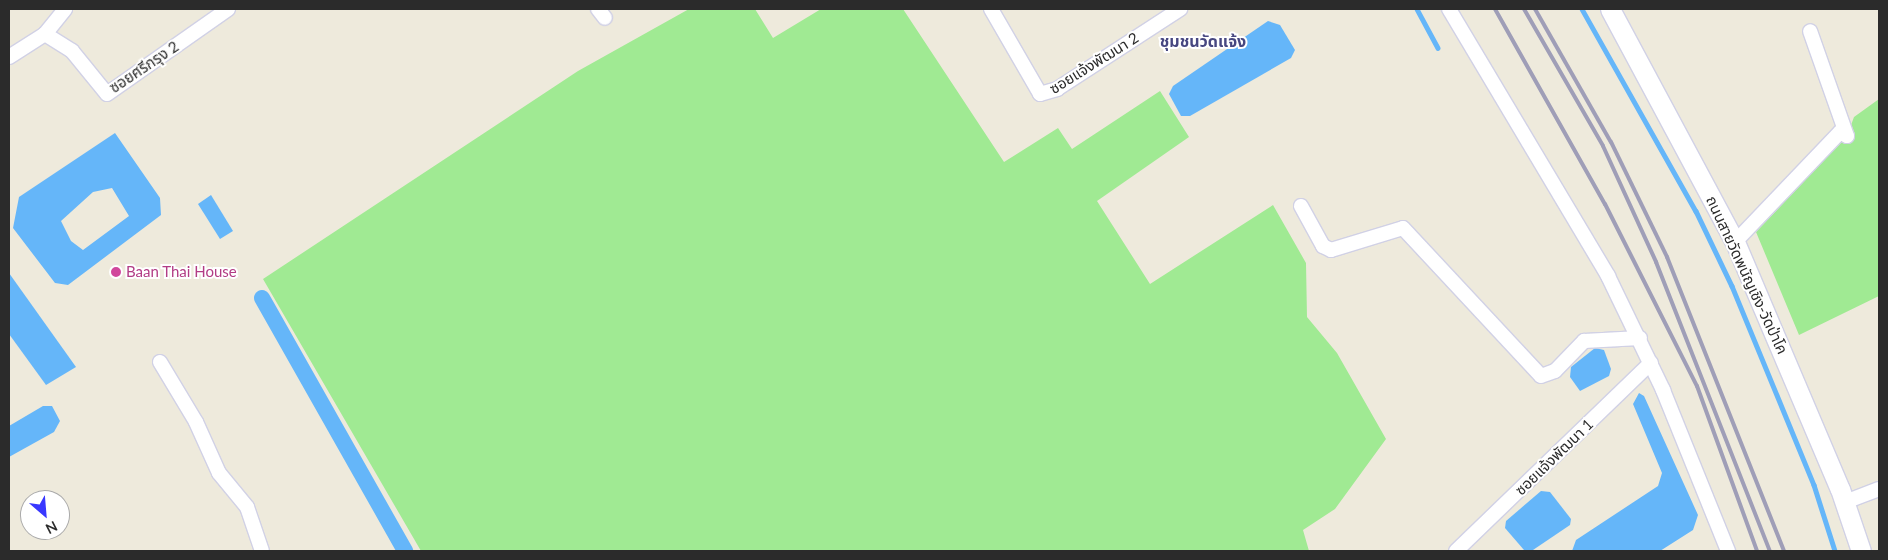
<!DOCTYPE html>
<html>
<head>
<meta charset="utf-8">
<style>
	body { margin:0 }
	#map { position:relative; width:1888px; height:560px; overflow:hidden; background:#eeeadc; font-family:Lato,"Noto Sans Thai",sans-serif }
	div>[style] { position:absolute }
	.green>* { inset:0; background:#a0ea93 }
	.water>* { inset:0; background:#65b6f9 }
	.stream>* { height:4.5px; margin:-2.25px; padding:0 2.25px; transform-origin:2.25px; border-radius:2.25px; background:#65b6f9 }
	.canal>* { height:16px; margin:-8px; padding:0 8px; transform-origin:8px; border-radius:8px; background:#65b6f9 }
	.roads { filter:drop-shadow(1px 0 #d1d1e5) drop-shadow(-1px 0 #d1d1e5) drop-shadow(0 1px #d1d1e5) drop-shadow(0 -1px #d1d1e5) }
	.minor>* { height:14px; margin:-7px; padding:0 7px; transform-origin:7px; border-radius:7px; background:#fff }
	.secondary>* { height:19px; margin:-9.5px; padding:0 9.5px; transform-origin:9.5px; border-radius:9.5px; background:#fff }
	.rail>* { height:4px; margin:-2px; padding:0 2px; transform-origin:2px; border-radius:2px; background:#9f9eb7 }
	.dots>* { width:14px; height:14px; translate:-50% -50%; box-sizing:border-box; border:2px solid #fff; border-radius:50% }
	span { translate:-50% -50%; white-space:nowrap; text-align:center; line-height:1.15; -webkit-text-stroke:4px #fff; paint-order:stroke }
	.street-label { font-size:15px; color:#2b2b2b }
	.hotel-label { font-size:15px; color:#b23c85 }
	.left { translate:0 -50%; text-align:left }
	.neighbourhood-label { font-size:16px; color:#474780; font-weight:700 }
	.frame { position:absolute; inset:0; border:10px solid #2b2b2b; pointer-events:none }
	.north { position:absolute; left:20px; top:490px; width:50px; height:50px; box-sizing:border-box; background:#fff; border:1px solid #aaa; border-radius:50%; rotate:153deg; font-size:14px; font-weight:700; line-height:20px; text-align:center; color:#2b2b2b }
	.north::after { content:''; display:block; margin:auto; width:18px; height:22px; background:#3938ff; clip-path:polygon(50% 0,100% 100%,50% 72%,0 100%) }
</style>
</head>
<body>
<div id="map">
	<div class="green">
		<div style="clip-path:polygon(689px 9px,755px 9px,773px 38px,821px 9px,903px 9px,1004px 162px,1058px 128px,1072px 149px,1160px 91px,1189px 137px,1097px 201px,1150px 284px,1273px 205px,1306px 263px,1307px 317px,1337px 353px,1386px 439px,1335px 509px,1303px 530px,1309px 551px,421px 551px,263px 279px,578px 71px)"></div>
		<div style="clip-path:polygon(1879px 99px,1879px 296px,1799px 335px,1756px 232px,1847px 136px,1854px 117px)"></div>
	</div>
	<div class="water">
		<div style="clip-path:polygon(1268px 21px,1280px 25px,1295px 50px,1291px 58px,1190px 116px,1181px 116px,1169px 94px,1173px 86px)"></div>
		<div style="clip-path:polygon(evenodd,115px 133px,160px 198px,161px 215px,68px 285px,55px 283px,13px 228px,19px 197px,115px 133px,112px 188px,129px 216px,83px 250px,71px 241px,61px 221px,93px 192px,112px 188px)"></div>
		<div style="clip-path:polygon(211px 195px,233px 231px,220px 239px,198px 204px)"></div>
		<div style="clip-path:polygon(9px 273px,76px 367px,46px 385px,9px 334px)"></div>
		<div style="clip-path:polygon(1595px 348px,1604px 350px,1611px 369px,1609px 376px,1580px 391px,1570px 377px,1571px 367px)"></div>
		<div style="clip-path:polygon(1639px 393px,1644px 396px,1698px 515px,1693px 530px,1660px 551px,1572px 551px,1576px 540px,1658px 486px,1662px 473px,1633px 404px)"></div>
		<div style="clip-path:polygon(43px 406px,52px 406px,60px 421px,54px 432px,9px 457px,9px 426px)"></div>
		<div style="clip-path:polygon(1541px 491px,1550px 492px,1571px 519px,1570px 525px,1533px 550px,1524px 550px,1505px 528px,1506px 521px)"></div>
	</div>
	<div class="stream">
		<div style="left:1417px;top:9px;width:44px;rotate:61.7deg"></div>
		<div style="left:1582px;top:9px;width:232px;rotate:60.6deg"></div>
		<div style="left:1696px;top:211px;width:83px;rotate:64.4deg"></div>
		<div style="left:1732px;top:286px;width:215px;rotate:67.6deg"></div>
		<div style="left:1814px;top:485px;width:69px;rotate:72.3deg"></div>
	</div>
	<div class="canal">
		<div style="left:262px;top:298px;width:291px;rotate:60.5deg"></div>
	</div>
	<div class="roads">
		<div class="minor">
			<div style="left:598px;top:9px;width:11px;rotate:52deg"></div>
			<div style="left:991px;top:9px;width:98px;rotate:60deg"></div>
			<div style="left:1040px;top:94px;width:18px;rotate:-16deg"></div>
			<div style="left:1057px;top:89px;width:147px;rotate:-33deg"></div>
			<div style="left:1449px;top:9px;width:311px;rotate:59.2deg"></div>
			<div style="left:1608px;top:276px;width:127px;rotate:64.2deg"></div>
			<div style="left:1663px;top:390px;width:174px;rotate:68deg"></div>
			<div style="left:45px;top:34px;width:32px;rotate:32deg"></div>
			<div style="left:72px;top:51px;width:55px;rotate:50.9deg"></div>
			<div style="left:107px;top:94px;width:148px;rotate:-35.1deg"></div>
			<div style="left:9px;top:57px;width:43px;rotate:-32.6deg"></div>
			<div style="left:45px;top:34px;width:32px;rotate:-51deg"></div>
			<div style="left:1301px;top:206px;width:46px;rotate:61.2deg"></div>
			<div style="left:1323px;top:246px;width:9px;rotate:27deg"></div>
			<div style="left:1331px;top:250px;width:75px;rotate:-17deg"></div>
			<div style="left:1403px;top:228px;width:202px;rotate:47deg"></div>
			<div style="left:1541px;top:376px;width:15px;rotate:-20deg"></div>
			<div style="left:1555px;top:371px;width:42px;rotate:-46deg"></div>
			<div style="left:1584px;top:341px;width:56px;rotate:-3.1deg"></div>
			<div style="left:1735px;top:242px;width:152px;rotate:-46.3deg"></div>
			<div style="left:1840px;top:132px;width:8px;rotate:30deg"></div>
			<div style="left:1847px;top:136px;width:111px;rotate:-109.4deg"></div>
			<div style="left:160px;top:362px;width:70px;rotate:59deg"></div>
			<div style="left:196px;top:422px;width:56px;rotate:65.7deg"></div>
			<div style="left:219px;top:473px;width:44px;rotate:50.5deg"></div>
			<div style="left:247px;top:507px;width:46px;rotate:71.2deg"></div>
			<div style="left:1845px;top:502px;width:36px;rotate:-21deg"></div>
			<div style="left:1456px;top:551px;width:271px;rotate:-44deg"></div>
		</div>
		<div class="secondary">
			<div style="left:1610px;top:9px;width:264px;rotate:61.8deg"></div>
			<div style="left:1735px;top:242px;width:268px;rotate:67deg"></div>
			<div style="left:1840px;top:489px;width:65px;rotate:71.3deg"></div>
		</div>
	</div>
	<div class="rail">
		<div style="left:1495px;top:9px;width:224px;rotate:60.6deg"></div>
		<div style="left:1605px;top:204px;width:204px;rotate:63.2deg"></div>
		<div style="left:1697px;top:386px;width:176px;rotate:70deg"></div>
		<div style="left:1524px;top:9px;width:158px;rotate:60deg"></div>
		<div style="left:1603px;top:146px;width:128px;rotate:65.4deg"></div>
		<div style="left:1656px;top:262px;width:311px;rotate:68.5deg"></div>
		<div style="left:1535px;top:9px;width:153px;rotate:60.3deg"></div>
		<div style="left:1611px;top:142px;width:128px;rotate:64deg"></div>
		<div style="left:1667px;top:257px;width:316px;rotate:68.3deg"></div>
	</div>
	<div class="dots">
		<div style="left:116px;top:272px;background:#d1479c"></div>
	</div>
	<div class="street-label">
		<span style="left:1094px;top:63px;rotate:-32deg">ซอยแจ้งพัฒนา 2</span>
		<span style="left:144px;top:67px;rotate:-34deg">ซอยศรีกรุง 2</span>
		<span style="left:1747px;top:275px;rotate:65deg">ถนนสายวัดพนัญเชิง-วัดป่าโค</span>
		<span style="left:1554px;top:457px;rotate:-44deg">ซอยแจ้งพัฒนา 1</span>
	</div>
	<div class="hotel-label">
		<span class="left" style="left:126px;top:272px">Baan Thai House</span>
	</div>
	<div class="neighbourhood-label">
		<span style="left:1203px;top:41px">ชุมชนวัดแจ้ง</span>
	</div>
	<div class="frame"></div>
	<div class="north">N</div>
</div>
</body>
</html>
